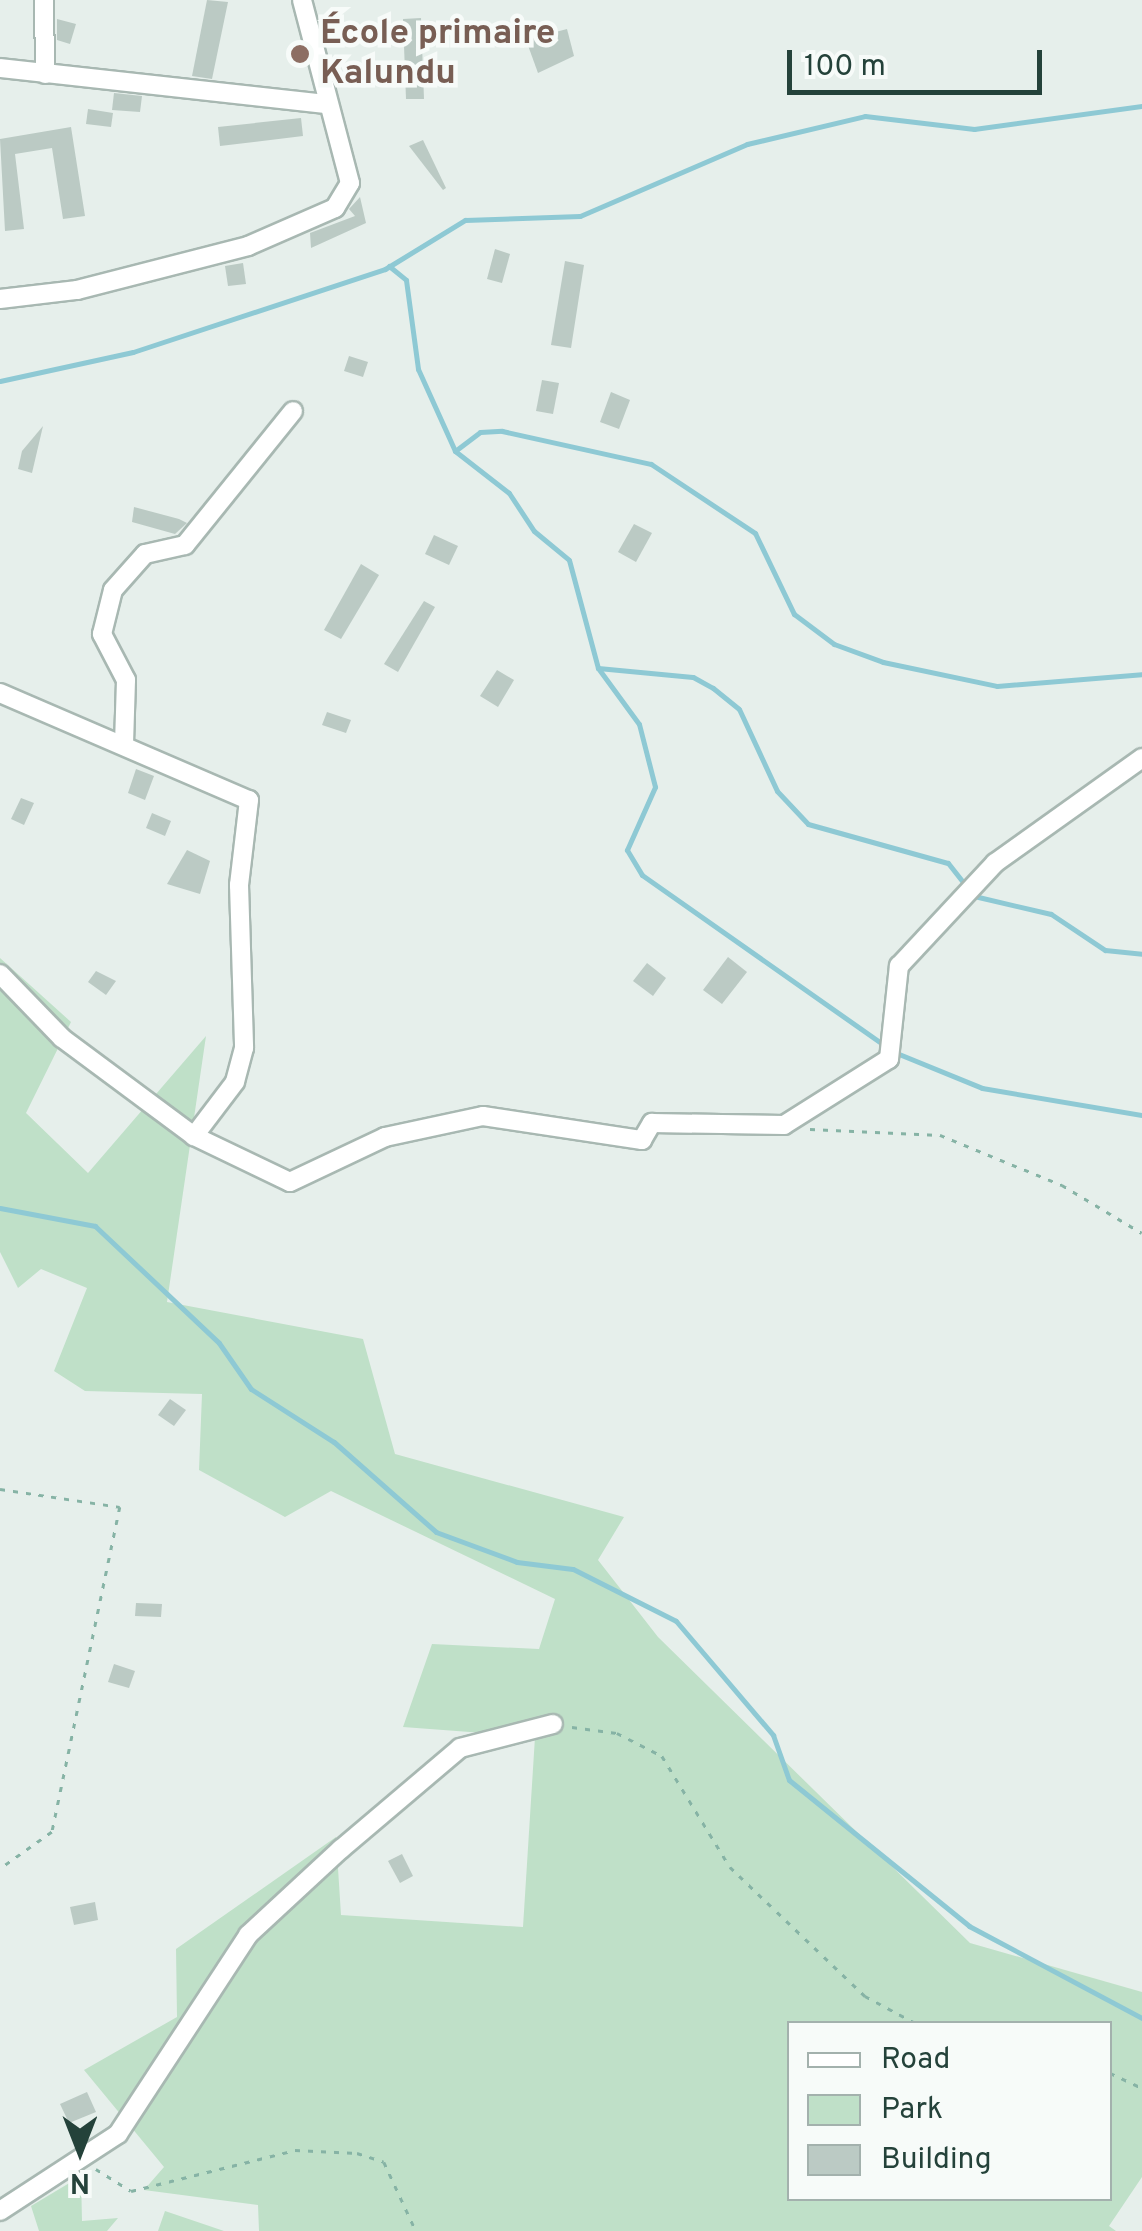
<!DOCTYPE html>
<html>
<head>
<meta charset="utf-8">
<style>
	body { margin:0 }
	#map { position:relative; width:1142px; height:2231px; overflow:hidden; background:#e6efeb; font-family:Overpass,sans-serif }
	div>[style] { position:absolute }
	.green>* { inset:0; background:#bfe0c8 }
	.stream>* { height:5px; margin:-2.5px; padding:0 2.5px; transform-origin:2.5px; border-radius:2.5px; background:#8ec9d4 }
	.building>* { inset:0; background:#bbcac4 }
	.path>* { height:2.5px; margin-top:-1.25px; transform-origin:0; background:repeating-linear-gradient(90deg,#86b3a5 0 5px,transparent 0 13px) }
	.roads { filter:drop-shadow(2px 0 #a8b8b2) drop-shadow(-2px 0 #a8b8b2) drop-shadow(0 2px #a8b8b2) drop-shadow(0 -2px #a8b8b2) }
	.street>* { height:18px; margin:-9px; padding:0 9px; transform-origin:9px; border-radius:9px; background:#fff }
	.dots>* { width:28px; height:28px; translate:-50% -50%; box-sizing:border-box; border:5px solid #f7fbf9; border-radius:50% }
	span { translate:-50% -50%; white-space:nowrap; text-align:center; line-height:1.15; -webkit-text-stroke:9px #f7fbf9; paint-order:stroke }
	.education-label { font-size:35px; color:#785e54; font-weight:700 }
	.left { translate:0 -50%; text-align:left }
	.legend { position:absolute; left:787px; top:2021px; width:325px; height:180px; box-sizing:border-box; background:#f7fbf9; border:2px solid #a3b1ad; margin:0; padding:12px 18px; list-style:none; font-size:30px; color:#24423a }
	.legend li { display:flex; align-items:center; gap:20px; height:50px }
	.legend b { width:50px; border:2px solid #a3b1ad }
	.north { position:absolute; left:30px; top:2101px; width:100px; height:100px; -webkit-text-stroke:8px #f7fbf9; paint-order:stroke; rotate:180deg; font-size:28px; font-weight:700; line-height:40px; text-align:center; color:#24423a }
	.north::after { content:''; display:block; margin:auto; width:35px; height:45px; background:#24423a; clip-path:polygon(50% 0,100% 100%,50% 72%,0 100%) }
	.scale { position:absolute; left:787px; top:50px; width:255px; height:45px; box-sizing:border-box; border:5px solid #24423a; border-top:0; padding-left:12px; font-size:30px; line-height:35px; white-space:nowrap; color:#24423a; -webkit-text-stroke:8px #f7fbf9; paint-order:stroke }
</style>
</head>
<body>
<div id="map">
	<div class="green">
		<div style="clip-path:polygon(evenodd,0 958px,71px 1022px,26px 1113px,88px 1173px,206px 1036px,167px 1302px,363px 1339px,395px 1454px,624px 1517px,598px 1560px,658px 1637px,970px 1943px,1142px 1992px,1142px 2177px,1109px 2226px,1116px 2231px,259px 2231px,258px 2205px,144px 2190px,164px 2167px,84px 2070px,177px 2017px,176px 1949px,336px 1837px,341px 1915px,523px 1927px,535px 1737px,403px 1727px,432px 1644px,539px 1649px,555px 1599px,331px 1491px,285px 1517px,199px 1470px,202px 1394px,85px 1391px,54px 1371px,87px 1288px,41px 1269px,18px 1288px,0 1252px,0 958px,790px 2024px,1110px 2024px,1110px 2198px,790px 2198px,790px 2024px)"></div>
		<div style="clip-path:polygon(81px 2176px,82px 2221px,118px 2218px,107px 2231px,39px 2231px,31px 2206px)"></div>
		<div style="clip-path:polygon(165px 2211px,224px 2231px,158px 2231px)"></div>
	</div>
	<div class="stream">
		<div style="left:389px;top:266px;width:22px;rotate:39deg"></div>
		<div style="left:406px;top:280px;width:90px;rotate:82.3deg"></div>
		<div style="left:418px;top:369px;width:90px;rotate:65.7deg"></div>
		<div style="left:455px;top:451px;width:68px;rotate:37.9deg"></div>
		<div style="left:509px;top:493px;width:45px;rotate:56.7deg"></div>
		<div style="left:534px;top:531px;width:45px;rotate:39.6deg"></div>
		<div style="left:569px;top:560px;width:112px;rotate:75deg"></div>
		<div style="left:598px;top:668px;width:69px;rotate:53.8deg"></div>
		<div style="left:639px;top:724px;width:65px;rotate:75.7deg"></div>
		<div style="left:655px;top:787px;width:69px;rotate:114deg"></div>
		<div style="left:627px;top:850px;width:29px;rotate:59deg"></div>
		<div style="left:642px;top:875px;width:297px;rotate:35.1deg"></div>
		<div style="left:0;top:381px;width:136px;rotate:-12.3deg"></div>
		<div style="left:133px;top:352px;width:265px;rotate:-18.2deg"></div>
		<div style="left:385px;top:269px;width:94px;rotate:-31.5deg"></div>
		<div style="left:465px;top:220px;width:115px;rotate:-2deg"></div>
		<div style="left:580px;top:216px;width:182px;rotate:-23.3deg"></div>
		<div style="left:747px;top:144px;width:121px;rotate:-13.3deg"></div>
		<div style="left:865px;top:116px;width:110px;rotate:6.8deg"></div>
		<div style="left:974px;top:129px;width:170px;rotate:-7.8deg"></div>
		<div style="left:455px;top:451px;width:31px;rotate:-37deg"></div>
		<div style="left:480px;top:432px;width:22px;rotate:-3deg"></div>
		<div style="left:502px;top:431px;width:153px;rotate:12.5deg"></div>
		<div style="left:651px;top:464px;width:125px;rotate:33.6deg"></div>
		<div style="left:755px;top:533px;width:90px;rotate:64.3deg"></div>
		<div style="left:794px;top:614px;width:50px;rotate:36.9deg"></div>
		<div style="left:834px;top:644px;width:52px;rotate:20.2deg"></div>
		<div style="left:883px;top:662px;width:116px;rotate:11.9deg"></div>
		<div style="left:997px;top:686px;width:145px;rotate:-4.7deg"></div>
		<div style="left:598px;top:668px;width:95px;rotate:5.4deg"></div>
		<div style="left:693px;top:677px;width:23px;rotate:29deg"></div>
		<div style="left:713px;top:688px;width:33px;rotate:39deg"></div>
		<div style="left:739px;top:709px;width:90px;rotate:65.1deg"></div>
		<div style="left:777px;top:791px;width:45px;rotate:46.8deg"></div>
		<div style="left:808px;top:824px;width:145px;rotate:15.6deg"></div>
		<div style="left:948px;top:863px;width:42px;rotate:51.8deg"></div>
		<div style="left:974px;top:896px;width:79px;rotate:13.2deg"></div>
		<div style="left:1051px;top:914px;width:65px;rotate:33.7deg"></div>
		<div style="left:1105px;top:950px;width:37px;rotate:6deg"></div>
		<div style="left:894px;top:1052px;width:95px;rotate:22.2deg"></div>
		<div style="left:982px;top:1088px;width:162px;rotate:9.6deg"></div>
		<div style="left:0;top:1208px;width:97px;rotate:10.7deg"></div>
		<div style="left:95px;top:1226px;width:170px;rotate:43.3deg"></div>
		<div style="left:219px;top:1343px;width:56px;rotate:55.2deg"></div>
		<div style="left:251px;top:1389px;width:98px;rotate:32.6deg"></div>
		<div style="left:334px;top:1442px;width:136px;rotate:41.4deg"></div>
		<div style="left:436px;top:1532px;width:86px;rotate:20.3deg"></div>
		<div style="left:517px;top:1562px;width:56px;rotate:7.1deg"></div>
		<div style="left:573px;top:1569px;width:115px;rotate:26.8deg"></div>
		<div style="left:676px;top:1621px;width:150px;rotate:49.6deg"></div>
		<div style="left:773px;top:1735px;width:48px;rotate:70.4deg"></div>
		<div style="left:789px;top:1780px;width:232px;rotate:39deg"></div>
		<div style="left:969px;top:1926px;width:196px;rotate:28deg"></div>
	</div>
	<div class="building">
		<div style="clip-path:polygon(207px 0,228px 2px,212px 79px,192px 76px)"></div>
		<div style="clip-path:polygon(421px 18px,424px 99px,406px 99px,403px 19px)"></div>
		<div style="clip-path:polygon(57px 19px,76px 24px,70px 44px,57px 40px)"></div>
		<div style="clip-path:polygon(567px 29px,574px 56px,538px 73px,526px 40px)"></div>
		<div style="clip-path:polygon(114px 93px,142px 96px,140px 112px,112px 110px)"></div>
		<div style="clip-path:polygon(88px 109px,113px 113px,111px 127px,86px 124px)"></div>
		<div style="clip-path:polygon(301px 118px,303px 136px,220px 146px,218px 127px)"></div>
		<div style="clip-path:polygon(71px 127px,85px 216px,63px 219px,52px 148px,15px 154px,24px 229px,5px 231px,0 139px)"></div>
		<div style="clip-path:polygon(423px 140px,446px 188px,443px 190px,409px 146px)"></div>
		<div style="clip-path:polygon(360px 197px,366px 223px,311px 248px,310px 233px,355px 216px,349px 209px)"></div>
		<div style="clip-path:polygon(495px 249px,510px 254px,502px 283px,487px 279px)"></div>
		<div style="clip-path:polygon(565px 261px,584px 265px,571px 348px,551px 345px)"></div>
		<div style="clip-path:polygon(243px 263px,246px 284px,228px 286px,225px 266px)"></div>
		<div style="clip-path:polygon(349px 356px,368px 362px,363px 377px,344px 371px)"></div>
		<div style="clip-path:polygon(542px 380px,559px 383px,553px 414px,536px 411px)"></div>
		<div style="clip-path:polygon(611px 392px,630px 400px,619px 429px,600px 422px)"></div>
		<div style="clip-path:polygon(43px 426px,32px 473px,18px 469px,22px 451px)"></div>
		<div style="clip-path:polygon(134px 507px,179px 519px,187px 523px,175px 534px,132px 522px)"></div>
		<div style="clip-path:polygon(634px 524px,652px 533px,636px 562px,618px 552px)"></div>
		<div style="clip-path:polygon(434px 535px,458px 546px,449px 565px,425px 554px)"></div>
		<div style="clip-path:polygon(361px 564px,379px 575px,341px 639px,324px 630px)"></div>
		<div style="clip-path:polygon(424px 601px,435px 607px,398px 672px,384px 664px)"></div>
		<div style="clip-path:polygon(497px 670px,514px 680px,498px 707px,480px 696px)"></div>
		<div style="clip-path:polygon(327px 712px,351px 720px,346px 733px,322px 725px)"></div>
		<div style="clip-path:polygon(136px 769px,154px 776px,145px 800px,128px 793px)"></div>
		<div style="clip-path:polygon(21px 798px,34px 803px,24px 825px,11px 819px)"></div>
		<div style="clip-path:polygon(152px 813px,171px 821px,165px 836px,146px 828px)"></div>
		<div style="clip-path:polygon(187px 850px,210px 861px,200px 894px,167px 884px)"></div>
		<div style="clip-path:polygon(728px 957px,747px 972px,722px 1004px,703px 990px)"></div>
		<div style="clip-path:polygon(647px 963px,666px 978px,653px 996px,633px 981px)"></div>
		<div style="clip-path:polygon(96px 971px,116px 981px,106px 995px,88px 982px)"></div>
		<div style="clip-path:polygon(170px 1399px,186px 1410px,174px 1426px,158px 1415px)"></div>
		<div style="clip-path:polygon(136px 1603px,162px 1604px,161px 1617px,135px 1616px)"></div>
		<div style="clip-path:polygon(114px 1664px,135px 1671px,129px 1688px,108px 1682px)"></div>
		<div style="clip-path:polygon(402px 1854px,413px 1876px,400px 1883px,388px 1861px)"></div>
		<div style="clip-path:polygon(95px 1902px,98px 1920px,74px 1925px,70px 1907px)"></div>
		<div style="clip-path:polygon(87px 2092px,96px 2112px,69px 2123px,60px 2104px)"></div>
	</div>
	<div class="path">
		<div style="left:810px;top:1129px;width:130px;rotate:2.6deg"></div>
		<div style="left:940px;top:1135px;width:132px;rotate:22.3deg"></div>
		<div style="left:1062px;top:1185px;width:93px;rotate:31deg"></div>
		<div style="left:0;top:1489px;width:121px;rotate:8.5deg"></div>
		<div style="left:120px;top:1507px;width:332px;rotate:101.8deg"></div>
		<div style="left:52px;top:1832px;width:64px;rotate:144.6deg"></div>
		<div style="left:572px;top:1727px;width:45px;rotate:7.6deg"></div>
		<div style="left:617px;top:1733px;width:51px;rotate:27.1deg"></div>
		<div style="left:662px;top:1756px;width:130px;rotate:58.5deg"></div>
		<div style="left:730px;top:1867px;width:187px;rotate:43.7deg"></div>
		<div style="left:865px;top:1996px;width:59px;rotate:28.3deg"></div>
		<div style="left:1110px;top:2073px;width:35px;rotate:25deg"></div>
		<div style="left:96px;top:2169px;width:41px;rotate:32.2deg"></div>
		<div style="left:131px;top:2191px;width:169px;rotate:-14deg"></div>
		<div style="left:295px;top:2150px;width:62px;rotate:2.8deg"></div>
		<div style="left:357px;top:2153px;width:28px;rotate:18deg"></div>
		<div style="left:384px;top:2162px;width:76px;rotate:65.1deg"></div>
	</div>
	<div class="roads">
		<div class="street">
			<div style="left:44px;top:0;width:74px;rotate:89.2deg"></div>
			<div style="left:0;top:68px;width:330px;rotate:6.3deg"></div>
			<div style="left:0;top:299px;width:78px;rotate:-6.7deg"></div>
			<div style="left:77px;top:290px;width:177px;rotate:-14.4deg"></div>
			<div style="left:248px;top:246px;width:95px;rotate:-23.6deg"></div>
			<div style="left:335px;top:208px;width:29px;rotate:-59deg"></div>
			<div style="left:350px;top:183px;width:189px;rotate:-104.7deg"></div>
			<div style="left:0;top:693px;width:271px;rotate:23.3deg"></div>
			<div style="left:249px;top:800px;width:86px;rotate:96.7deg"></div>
			<div style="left:239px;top:885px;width:163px;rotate:88.2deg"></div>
			<div style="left:244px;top:1048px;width:35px;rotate:105deg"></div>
			<div style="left:235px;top:1082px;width:68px;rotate:127.2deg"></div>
			<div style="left:124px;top:744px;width:64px;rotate:-88.2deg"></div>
			<div style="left:126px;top:680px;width:52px;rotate:-117.6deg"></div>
			<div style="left:102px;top:634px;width:45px;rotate:-76deg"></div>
			<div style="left:113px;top:590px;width:48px;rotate:-48.4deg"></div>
			<div style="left:145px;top:554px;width:41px;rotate:-12.7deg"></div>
			<div style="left:185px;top:545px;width:172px;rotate:-51.1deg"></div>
			<div style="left:0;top:974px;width:89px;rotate:45.9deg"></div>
			<div style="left:62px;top:1038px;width:164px;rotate:36.6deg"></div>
			<div style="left:194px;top:1136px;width:106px;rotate:25.6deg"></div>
			<div style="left:290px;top:1182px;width:105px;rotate:-25.3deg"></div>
			<div style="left:385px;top:1137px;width:100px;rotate:-12.1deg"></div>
			<div style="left:483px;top:1116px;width:161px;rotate:8.6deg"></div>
			<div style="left:642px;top:1140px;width:20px;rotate:-60deg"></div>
			<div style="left:652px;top:1123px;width:132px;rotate:0.9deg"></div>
			<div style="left:784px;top:1125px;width:124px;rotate:-32.2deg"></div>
			<div style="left:889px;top:1059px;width:94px;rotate:-83.9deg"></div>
			<div style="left:899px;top:966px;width:141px;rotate:-47deg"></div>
			<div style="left:995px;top:863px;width:181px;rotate:-35.5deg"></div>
			<div style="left:0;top:2211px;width:141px;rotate:-33.1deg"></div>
			<div style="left:118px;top:2134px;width:238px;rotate:-56.8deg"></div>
			<div style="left:248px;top:1935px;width:127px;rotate:-42.8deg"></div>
			<div style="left:341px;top:1849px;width:156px;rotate:-40.3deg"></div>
			<div style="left:460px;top:1748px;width:96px;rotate:-14.5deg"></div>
		</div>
	</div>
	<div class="dots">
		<div style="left:300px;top:54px;background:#8d6e63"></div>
	</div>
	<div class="education-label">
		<span class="left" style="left:320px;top:54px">École primaire<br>Kalundu</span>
	</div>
	<ul class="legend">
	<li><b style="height:12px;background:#fff"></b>Road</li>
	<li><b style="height:28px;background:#bfe0c8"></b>Park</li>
	<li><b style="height:28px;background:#bbcac4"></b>Building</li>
	</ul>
	<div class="north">N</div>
	<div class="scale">100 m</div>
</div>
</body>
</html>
